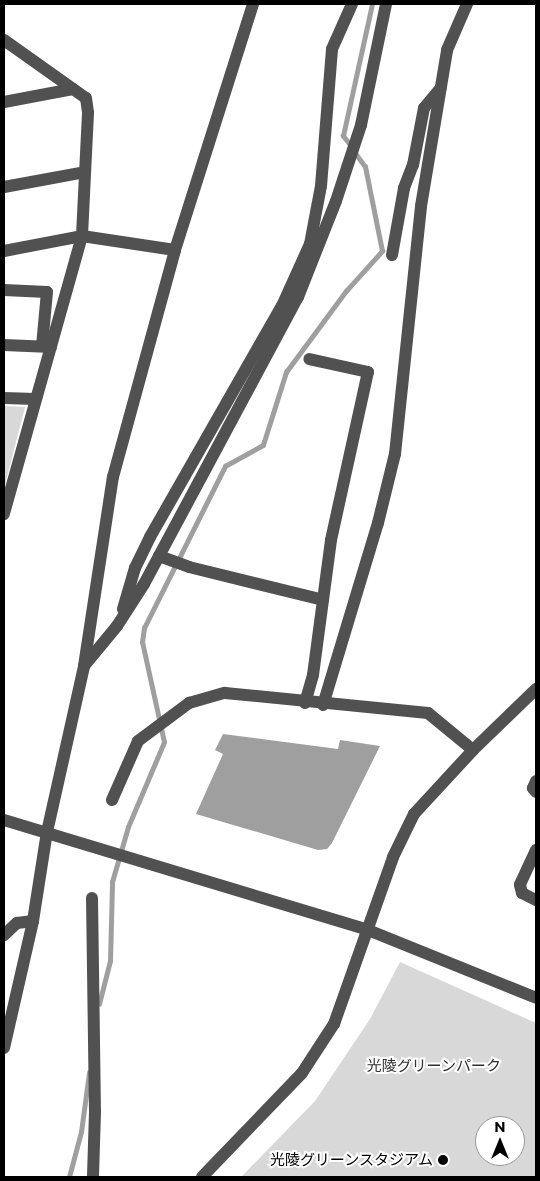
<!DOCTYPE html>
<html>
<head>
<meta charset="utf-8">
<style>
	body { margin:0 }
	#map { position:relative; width:540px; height:1181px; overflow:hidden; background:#fff; font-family:Montserrat,"Noto Sans JP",sans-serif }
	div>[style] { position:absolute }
	.green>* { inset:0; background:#d8d8d8 }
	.water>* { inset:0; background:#9f9f9f }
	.stream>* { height:4.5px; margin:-2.25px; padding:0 2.25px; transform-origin:2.25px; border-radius:2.25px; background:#9f9f9f }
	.minor>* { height:12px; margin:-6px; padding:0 6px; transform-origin:6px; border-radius:6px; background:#515151 }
	.dots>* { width:14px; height:14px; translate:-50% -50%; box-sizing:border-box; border:2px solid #fff; border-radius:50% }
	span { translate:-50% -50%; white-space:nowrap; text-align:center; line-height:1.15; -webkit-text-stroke:4px #fff; paint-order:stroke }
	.park-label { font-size:15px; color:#2f2f2f }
	.poi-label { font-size:15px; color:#000 }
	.right { translate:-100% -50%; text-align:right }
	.frame { position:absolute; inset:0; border:5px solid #000; pointer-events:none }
	.north { position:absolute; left:475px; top:1116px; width:50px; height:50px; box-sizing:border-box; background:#fff; border:1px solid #999; border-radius:50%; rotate:0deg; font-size:14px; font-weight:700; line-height:20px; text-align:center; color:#000 }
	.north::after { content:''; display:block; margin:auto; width:18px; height:22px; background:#000; clip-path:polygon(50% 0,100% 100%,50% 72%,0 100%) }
</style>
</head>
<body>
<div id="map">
	<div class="green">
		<div style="clip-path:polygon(4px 406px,25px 407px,4px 489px)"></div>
		<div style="clip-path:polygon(evenodd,400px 962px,536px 1023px,536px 1177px,241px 1177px,315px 1101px,370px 1019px,400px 962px,485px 1126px,515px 1126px,515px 1156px,485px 1156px,485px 1126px)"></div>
	</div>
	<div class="water">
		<div style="clip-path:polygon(223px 734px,338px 749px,340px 740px,380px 746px,332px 843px,327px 849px,318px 850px,196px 814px,223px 754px,215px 750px)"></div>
	</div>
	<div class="stream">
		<div style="left:351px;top:146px;width:13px;rotate:-129deg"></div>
		<div style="left:343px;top:136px;width:135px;rotate:-77.6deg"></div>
		<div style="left:99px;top:1004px;width:44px;rotate:-75.7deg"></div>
		<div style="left:110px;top:961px;width:79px;rotate:-88.5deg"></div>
		<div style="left:112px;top:882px;width:57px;rotate:-73.8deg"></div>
		<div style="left:128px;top:827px;width:92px;rotate:-67deg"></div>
		<div style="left:164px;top:742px;width:102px;rotate:-102.4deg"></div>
		<div style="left:142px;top:642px;width:14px;rotate:-82deg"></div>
		<div style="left:144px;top:628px;width:181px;rotate:-63.4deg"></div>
		<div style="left:225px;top:466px;width:43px;rotate:-28.9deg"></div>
		<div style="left:263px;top:445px;width:77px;rotate:-72.5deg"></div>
		<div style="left:286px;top:372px;width:101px;rotate:-53.5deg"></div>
		<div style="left:346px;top:291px;width:54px;rotate:-48deg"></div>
		<div style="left:382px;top:251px;width:86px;rotate:-101.4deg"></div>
		<div style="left:365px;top:167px;width:17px;rotate:-126deg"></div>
		<div style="left:69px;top:1177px;width:47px;rotate:-75.1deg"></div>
		<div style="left:81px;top:1132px;width:60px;rotate:-82.3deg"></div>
	</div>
	<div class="minor">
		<div style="left:4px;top:40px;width:100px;rotate:35.3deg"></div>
		<div style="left:86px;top:98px;width:15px;rotate:82deg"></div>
		<div style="left:88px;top:113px;width:123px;rotate:92.8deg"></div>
		<div style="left:82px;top:236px;width:289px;rotate:105.7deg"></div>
		<div style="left:4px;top:102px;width:70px;rotate:-10.7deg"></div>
		<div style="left:4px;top:187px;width:82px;rotate:-10.5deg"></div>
		<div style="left:4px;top:251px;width:79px;rotate:-10.9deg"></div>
		<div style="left:82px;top:236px;width:94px;rotate:8.6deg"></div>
		<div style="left:392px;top:255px;width:68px;rotate:-79.8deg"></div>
		<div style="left:404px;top:188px;width:25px;rotate:-69deg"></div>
		<div style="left:413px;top:165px;width:58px;rotate:-79.1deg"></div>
		<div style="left:424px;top:108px;width:26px;rotate:-50deg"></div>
		<div style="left:4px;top:290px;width:43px;rotate:2.7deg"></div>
		<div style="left:47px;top:292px;width:54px;rotate:95.3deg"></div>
		<div style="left:4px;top:345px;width:47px;rotate:2.4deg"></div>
		<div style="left:4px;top:398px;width:31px;rotate:2deg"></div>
		<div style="left:159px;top:556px;width:32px;rotate:20deg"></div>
		<div style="left:189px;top:567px;width:138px;rotate:13.8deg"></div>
		<div style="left:123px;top:609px;width:43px;rotate:-73.7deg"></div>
		<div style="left:135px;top:568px;width:34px;rotate:-64deg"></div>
		<div style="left:150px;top:537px;width:266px;rotate:-60.3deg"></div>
		<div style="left:282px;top:306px;width:68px;rotate:-65.7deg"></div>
		<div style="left:310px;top:244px;width:59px;rotate:-79.3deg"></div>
		<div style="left:321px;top:186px;width:137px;rotate:-85.4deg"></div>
		<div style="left:332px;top:49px;width:49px;rotate:-66deg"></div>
		<div style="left:84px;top:666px;width:52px;rotate:-50.5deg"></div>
		<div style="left:117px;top:626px;width:50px;rotate:-57.3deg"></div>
		<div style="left:144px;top:584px;width:326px;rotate:-61.8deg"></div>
		<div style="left:298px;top:297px;width:103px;rotate:-68.4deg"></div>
		<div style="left:336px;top:201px;width:80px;rotate:-71.8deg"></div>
		<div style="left:361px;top:125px;width:124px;rotate:-78.3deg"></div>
		<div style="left:305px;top:703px;width:29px;rotate:-74deg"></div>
		<div style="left:313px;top:675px;width:136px;rotate:-82.4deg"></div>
		<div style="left:331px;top:540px;width:172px;rotate:-77.6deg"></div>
		<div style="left:368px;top:372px;width:60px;rotate:-167.6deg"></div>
		<div style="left:323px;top:705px;width:190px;rotate:-73.2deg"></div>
		<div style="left:378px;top:523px;width:71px;rotate:-76.2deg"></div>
		<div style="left:395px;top:454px;width:249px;rotate:-84deg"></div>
		<div style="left:421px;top:206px;width:158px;rotate:-80.5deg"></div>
		<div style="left:447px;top:50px;width:50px;rotate:-66.5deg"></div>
		<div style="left:536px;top:781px;width:8px;rotate:113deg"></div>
		<div style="left:533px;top:788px;width:5px;rotate:53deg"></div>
		<div style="left:112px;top:800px;width:64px;rotate:-66.2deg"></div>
		<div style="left:138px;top:741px;width:64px;rotate:-36.7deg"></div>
		<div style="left:189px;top:703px;width:37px;rotate:-16deg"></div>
		<div style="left:225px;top:693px;width:204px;rotate:5.6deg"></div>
		<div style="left:428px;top:713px;width:58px;rotate:39.4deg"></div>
		<div style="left:4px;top:820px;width:380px;rotate:16.8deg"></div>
		<div style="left:368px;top:930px;width:181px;rotate:22deg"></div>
		<div style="left:536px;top:850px;width:38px;rotate:115deg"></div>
		<div style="left:520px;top:885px;width:8px;rotate:76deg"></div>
		<div style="left:522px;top:893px;width:16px;rotate:27deg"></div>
		<div style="left:92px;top:898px;width:214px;rotate:89.2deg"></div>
		<div style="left:95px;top:1112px;width:65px;rotate:91.8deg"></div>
		<div style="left:4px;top:935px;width:18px;rotate:-43deg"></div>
		<div style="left:17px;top:923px;width:16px;rotate:-7deg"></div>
		<div style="left:4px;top:1048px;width:130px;rotate:-77.1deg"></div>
		<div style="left:33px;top:921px;width:90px;rotate:-81.1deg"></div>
		<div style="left:47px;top:832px;width:170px;rotate:-77.4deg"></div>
		<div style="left:84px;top:666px;width:191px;rotate:-81.3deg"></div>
		<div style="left:113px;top:477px;width:235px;rotate:-74.7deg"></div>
		<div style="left:175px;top:250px;width:258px;rotate:-72.4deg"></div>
		<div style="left:202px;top:1177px;width:144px;rotate:-46.1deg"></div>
		<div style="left:302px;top:1073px;width:59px;rotate:-56.9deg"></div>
		<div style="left:334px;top:1024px;width:177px;rotate:-70.5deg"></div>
		<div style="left:393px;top:857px;width:48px;rotate:-64deg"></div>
		<div style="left:414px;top:814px;width:87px;rotate:-47.3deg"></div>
		<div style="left:473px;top:750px;width:88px;rotate:-44.1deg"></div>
	</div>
	<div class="dots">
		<div style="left:443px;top:1160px;background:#000"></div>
	</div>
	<div class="park-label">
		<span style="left:434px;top:1066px">光陵グリーンパーク</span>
	</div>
	<div class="poi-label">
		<span class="right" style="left:433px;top:1160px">光陵グリーンスタジアム</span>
	</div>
	<div class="frame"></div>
	<div class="north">N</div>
</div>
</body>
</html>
